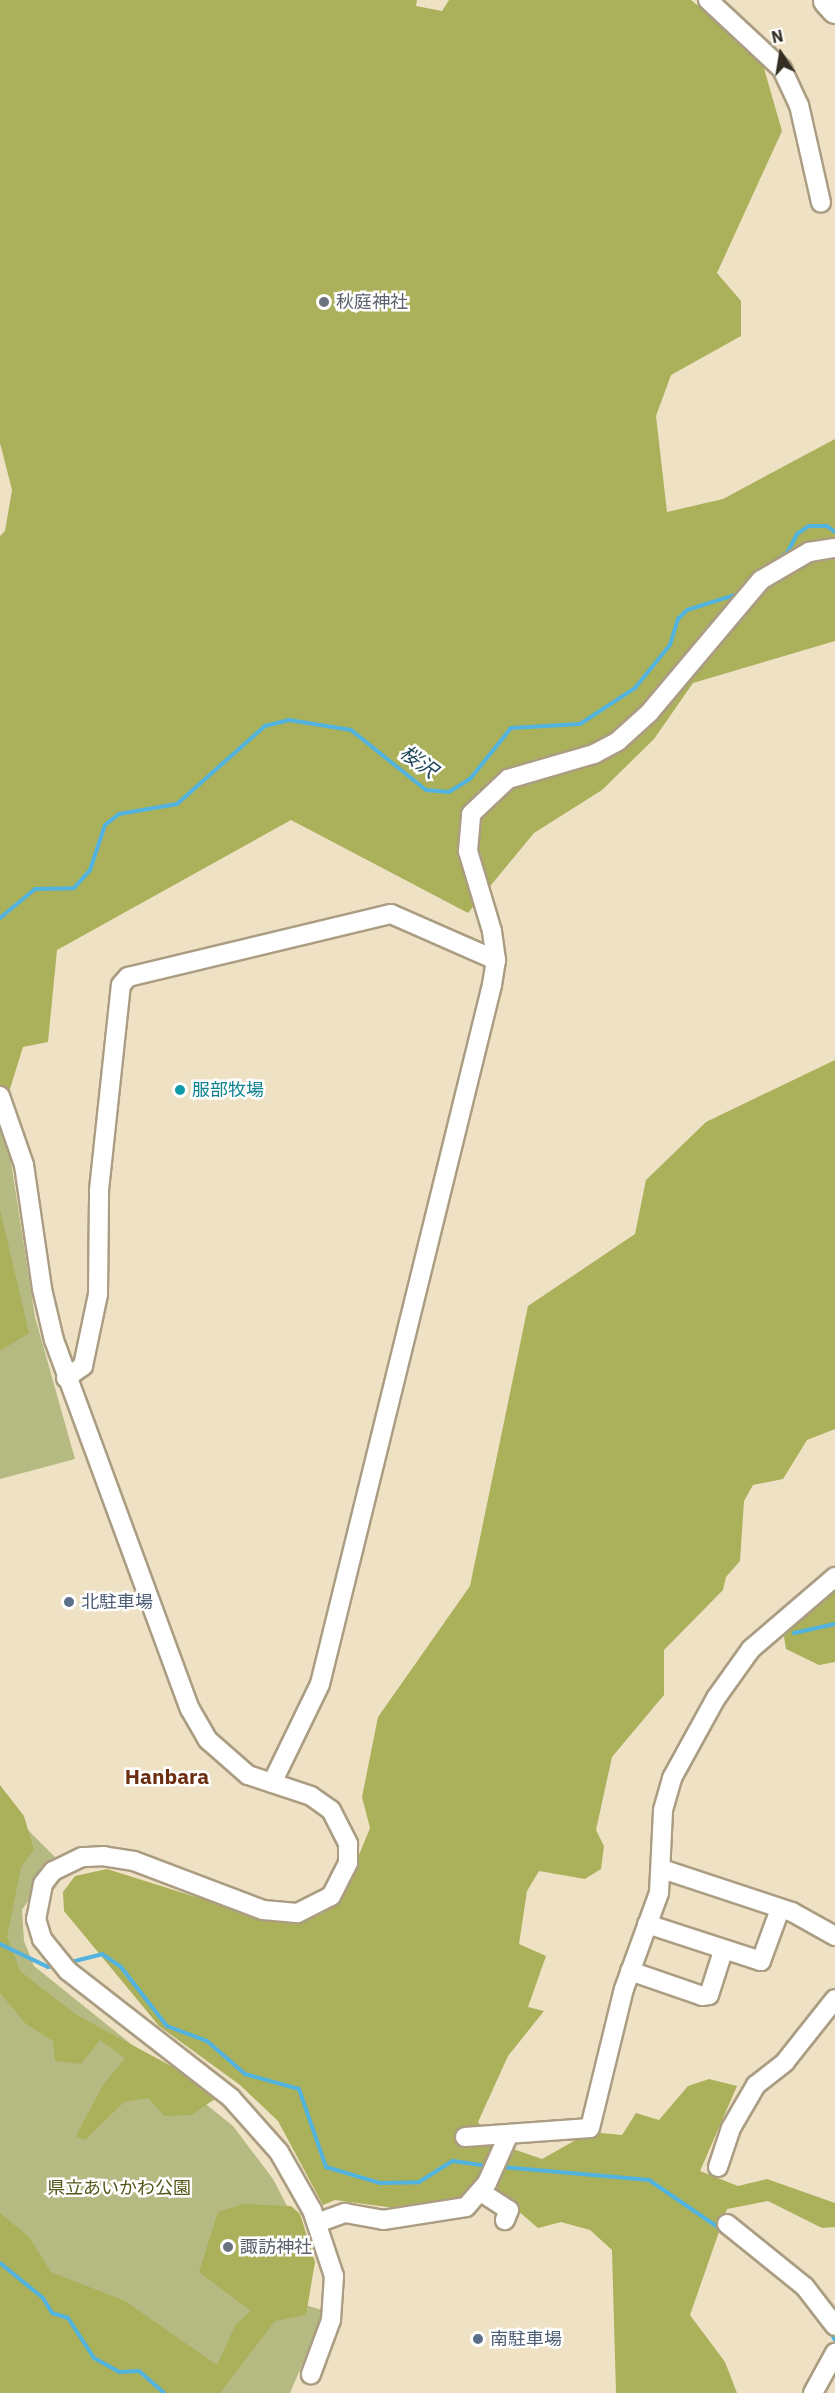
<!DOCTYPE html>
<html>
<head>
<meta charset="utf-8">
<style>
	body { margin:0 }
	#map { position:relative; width:835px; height:2393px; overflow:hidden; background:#efe1c4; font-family:"IBM Plex Sans","Noto Sans JP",sans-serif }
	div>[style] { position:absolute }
	.green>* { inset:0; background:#b5b982 }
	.forest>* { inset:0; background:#abb05b }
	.stream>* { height:4px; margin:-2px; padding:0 2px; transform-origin:2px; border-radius:2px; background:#52b3de }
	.roads { filter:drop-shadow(2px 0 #ab9d82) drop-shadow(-2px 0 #ab9d82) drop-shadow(0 2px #ab9d82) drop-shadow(0 -2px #ab9d82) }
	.minor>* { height:18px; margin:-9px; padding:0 9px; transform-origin:9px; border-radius:9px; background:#fff }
	.highway>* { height:27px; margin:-13.5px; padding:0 13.5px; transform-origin:13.5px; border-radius:13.5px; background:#fff }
	.dots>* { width:16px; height:16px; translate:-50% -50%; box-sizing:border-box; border:3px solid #fff; border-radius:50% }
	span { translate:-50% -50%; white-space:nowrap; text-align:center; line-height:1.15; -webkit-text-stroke:5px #fff; paint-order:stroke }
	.worship-label { font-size:18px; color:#5b616d }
	.left { translate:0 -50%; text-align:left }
	.culture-label { font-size:18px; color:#0d838f }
	.service-label { font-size:18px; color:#4e5e75 }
	.park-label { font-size:18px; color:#545718 }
	.water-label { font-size:20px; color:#1c4658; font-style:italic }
	.quarter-label { font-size:21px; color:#6d2d10; font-weight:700 }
	.north { position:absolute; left:751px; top:24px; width:60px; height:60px; -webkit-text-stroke:4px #fff; paint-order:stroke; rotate:348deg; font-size:16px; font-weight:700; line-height:24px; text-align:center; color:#342e23 }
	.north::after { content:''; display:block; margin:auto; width:21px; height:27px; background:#342e23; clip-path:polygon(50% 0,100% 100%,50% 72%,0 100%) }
</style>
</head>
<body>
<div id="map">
	<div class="green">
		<div style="clip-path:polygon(0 1125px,9px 1149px,35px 1317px,75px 1459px,0 1479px)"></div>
		<div style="clip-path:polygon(0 1802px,56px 1858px,22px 1910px,24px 1941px,34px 1966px,233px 2126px,273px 2179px,309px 2248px,221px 2279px,325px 2311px,290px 2393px,0 2393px)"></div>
	</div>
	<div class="forest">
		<div style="clip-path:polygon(0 0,417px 0,416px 6px,442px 11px,449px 0,691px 0,761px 58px,782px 131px,717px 273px,741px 301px,741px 336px,671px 375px,656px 416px,667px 512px,723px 499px,835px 439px,835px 641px,693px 683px,654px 739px,602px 790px,534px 833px,468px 913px,291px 820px,57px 950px,48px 1042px,23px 1047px,0 1121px,0 536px,5px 531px,12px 490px,0 443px)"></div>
		<div style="clip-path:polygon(835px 1060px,835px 1429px,807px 1440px,783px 1479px,753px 1485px,744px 1501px,740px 1561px,726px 1577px,723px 1590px,664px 1650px,664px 1695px,612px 1757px,596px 1830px,604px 1846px,601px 1869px,585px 1879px,539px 1871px,527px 1891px,519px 1944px,546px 1956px,528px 2007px,544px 2011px,508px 2056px,478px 2122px,493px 2142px,542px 2159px,590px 2132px,622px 2135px,636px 2113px,659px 2120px,688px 2086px,709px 2079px,737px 2086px,700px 2171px,738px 2186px,767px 2179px,835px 2203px,835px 2227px,822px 2228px,768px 2201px,727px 2209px,690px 2315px,725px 2362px,737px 2393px,616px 2393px,612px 2250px,590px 2230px,561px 2222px,538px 2228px,496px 2192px,417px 2211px,335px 2200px,323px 2205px,278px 2121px,240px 2085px,159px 2026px,64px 1911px,63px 1892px,75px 1876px,107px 1869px,253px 1915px,286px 1920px,322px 1914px,342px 1896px,370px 1828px,362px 1797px,378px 1717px,470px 1586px,528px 1306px,635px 1234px,646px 1180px,706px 1122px)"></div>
		<div style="clip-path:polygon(0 1210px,29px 1333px,0 1351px)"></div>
		<div style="clip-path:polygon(835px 1586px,835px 1662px,819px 1665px,786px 1649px,784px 1637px,795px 1615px)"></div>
		<div style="clip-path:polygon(0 1785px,24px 1816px,34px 1850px,21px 1867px,7px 1937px,20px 1971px,75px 2014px,173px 2067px,215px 2099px,191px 2115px,164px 2116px,148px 2098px,124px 2102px,85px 2140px,76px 2136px,103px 2085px,125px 2058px,100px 2040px,81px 2064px,55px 2061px,53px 2041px,26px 2024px,0 1993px)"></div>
		<div style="clip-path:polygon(244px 2204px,291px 2206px,300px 2214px,315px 2262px,306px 2315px,275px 2321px,220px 2393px,0 2393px,0 2213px,29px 2237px,51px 2272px,125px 2301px,217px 2365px,236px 2324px,251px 2311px,199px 2272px,218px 2212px)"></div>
	</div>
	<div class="stream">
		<div style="left:760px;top:571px;width:32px;rotate:-34deg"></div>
		<div style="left:787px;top:553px;width:21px;rotate:-62deg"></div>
		<div style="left:797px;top:534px;width:14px;rotate:-34deg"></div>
		<div style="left:809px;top:526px;width:18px"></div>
		<div style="left:827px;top:526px;width:10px;rotate:37deg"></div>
		<div style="left:0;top:918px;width:45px;rotate:-39.6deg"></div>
		<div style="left:35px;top:889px;width:39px;rotate:-1deg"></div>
		<div style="left:74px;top:888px;width:24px;rotate:-48deg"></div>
		<div style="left:90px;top:870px;width:47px;rotate:-71.6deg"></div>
		<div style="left:105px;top:825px;width:18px;rotate:-38deg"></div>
		<div style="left:119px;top:814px;width:59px;rotate:-9.8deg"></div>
		<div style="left:177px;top:804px;width:118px;rotate:-41.6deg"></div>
		<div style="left:265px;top:726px;width:25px;rotate:-14deg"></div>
		<div style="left:289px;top:720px;width:63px;rotate:9.2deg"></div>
		<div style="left:351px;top:730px;width:96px;rotate:38.7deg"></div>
		<div style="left:426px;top:790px;width:23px;rotate:5deg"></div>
		<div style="left:449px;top:792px;width:25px;rotate:-32deg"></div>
		<div style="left:470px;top:779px;width:65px;rotate:-51.2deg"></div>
		<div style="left:511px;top:728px;width:69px;rotate:-3.3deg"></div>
		<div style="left:580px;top:724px;width:66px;rotate:-33.2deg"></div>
		<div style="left:635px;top:688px;width:55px;rotate:-50.9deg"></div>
		<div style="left:670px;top:645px;width:27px;rotate:-73deg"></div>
		<div style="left:678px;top:619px;width:13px;rotate:-45deg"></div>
		<div style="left:687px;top:610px;width:53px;rotate:-17.4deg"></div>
		<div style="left:794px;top:1633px;width:42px;rotate:-12.4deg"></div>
		<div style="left:0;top:1944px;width:53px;rotate:25.6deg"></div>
		<div style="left:48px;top:1967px;width:9px;rotate:-13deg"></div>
		<div style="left:67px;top:1963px;width:36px;rotate:-14deg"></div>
		<div style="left:102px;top:1954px;width:23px;rotate:34deg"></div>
		<div style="left:121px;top:1967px;width:75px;rotate:52.1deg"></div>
		<div style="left:167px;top:2026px;width:43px;rotate:20.6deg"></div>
		<div style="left:207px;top:2041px;width:50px;rotate:41deg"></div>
		<div style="left:245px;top:2074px;width:56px;rotate:15.5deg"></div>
		<div style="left:299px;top:2089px;width:83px;rotate:70.9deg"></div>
		<div style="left:326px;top:2167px;width:56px;rotate:16.5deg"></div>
		<div style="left:380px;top:2183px;width:39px;rotate:-1deg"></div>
		<div style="left:419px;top:2182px;width:40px;rotate:-32deg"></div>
		<div style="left:453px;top:2161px;width:37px;rotate:8deg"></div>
		<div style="left:501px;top:2167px;width:149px;rotate:5deg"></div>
		<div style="left:649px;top:2180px;width:92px;rotate:34.4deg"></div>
		<div style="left:0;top:2263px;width:55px;rotate:39.1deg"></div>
		<div style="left:43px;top:2298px;width:17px;rotate:59deg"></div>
		<div style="left:52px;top:2313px;width:17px;rotate:17deg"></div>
		<div style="left:68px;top:2318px;width:48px;rotate:57deg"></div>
		<div style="left:94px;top:2358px;width:29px;rotate:29deg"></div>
		<div style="left:119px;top:2372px;width:20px;rotate:-3deg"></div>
		<div style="left:139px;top:2371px;width:33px;rotate:41deg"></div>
		<div style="left:790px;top:2286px;width:20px;rotate:45deg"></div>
		<div style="left:830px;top:2331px;width:10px;rotate:61deg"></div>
	</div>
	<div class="roads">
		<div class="minor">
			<div style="left:708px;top:0;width:101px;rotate:43deg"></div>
			<div style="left:782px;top:69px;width:40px;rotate:65deg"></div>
			<div style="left:799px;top:105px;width:100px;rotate:77.3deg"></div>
			<div style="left:0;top:1096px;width:73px;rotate:70.8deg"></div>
			<div style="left:24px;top:1165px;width:125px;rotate:81.7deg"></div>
			<div style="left:42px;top:1289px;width:52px;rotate:76.8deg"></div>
			<div style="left:54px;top:1340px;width:393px;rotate:69.8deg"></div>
			<div style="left:190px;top:1709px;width:36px;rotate:60deg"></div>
			<div style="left:208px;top:1740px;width:53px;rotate:41.2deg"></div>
			<div style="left:248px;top:1775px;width:66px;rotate:18.4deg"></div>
			<div style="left:311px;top:1796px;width:24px;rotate:35deg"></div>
			<div style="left:331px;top:1810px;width:38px;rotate:63deg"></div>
			<div style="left:348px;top:1844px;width:19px;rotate:90deg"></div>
			<div style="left:348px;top:1863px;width:37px;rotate:117deg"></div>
			<div style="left:331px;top:1896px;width:38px;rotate:153deg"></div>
			<div style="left:297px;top:1913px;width:34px;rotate:-175deg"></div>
			<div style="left:263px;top:1910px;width:138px;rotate:-159.2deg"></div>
			<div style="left:134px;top:1861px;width:30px;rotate:-171deg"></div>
			<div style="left:104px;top:1856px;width:22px;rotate:177deg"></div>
			<div style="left:82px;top:1857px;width:32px;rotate:154deg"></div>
			<div style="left:53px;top:1871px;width:16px;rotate:128deg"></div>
			<div style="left:43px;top:1884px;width:36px;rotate:101deg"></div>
			<div style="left:36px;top:1919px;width:21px;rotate:73deg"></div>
			<div style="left:42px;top:1939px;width:41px;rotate:50.9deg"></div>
			<div style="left:68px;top:1971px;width:207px;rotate:37.9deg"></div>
			<div style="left:231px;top:2098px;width:72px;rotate:48.4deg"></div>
			<div style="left:279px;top:2152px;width:67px;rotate:60.4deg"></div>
			<div style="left:312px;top:2210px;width:70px;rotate:71.6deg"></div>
			<div style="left:334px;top:2276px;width:44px;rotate:93.9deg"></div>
			<div style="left:331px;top:2320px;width:58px;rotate:110.3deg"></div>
			<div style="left:66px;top:1378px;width:21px;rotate:-35deg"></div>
			<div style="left:83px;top:1366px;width:74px;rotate:-78.2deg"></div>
			<div style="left:98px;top:1294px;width:104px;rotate:-89.4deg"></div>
			<div style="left:99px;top:1190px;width:206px;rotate:-83.9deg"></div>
			<div style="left:121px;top:985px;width:11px;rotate:-49deg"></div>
			<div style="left:128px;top:977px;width:270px;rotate:-13.5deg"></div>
			<div style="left:391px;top:914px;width:115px;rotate:23.7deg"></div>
			<div style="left:272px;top:1783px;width:110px;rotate:-64.1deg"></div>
			<div style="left:320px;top:1684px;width:720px;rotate:-76.18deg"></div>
			<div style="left:492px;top:985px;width:25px;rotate:-81deg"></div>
			<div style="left:496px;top:960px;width:29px;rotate:-98deg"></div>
			<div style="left:492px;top:931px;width:84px;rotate:-106.7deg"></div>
			<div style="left:468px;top:851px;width:37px;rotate:-85deg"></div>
			<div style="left:471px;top:814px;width:51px;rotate:-43.4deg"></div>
			<div style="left:508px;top:779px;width:90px;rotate:-16.2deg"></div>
			<div style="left:594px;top:754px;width:27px;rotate:-28deg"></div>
			<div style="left:618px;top:741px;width:42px;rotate:-42.1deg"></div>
			<div style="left:649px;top:713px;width:174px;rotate:-49.9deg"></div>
			<div style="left:761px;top:580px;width:56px;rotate:-30.3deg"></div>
			<div style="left:809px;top:552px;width:26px;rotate:-9deg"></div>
			<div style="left:662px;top:1869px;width:137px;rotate:18.3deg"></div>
			<div style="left:792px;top:1912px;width:49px;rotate:29.2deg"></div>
			<div style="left:647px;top:1924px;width:120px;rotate:18deg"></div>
			<div style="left:761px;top:1961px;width:55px;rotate:-69.9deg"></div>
			<div style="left:630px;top:1971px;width:76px;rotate:19.1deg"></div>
			<div style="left:702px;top:1996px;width:7px;rotate:-8deg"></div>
			<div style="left:709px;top:1995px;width:46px;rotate:-72.3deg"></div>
			<div style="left:465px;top:2137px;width:125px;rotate:-4.1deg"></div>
			<div style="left:590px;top:2128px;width:143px;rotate:-76.3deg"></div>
			<div style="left:624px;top:1989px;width:102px;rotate:-70deg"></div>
			<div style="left:659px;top:1893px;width:83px;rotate:-87.2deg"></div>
			<div style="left:663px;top:1810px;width:33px;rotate:-74deg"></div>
			<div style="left:672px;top:1778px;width:91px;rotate:-61.2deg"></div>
			<div style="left:716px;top:1698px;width:60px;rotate:-54.5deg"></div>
			<div style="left:751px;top:1649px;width:111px;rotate:-40.6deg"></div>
			<div style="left:718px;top:2167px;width:41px;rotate:-71.6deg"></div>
			<div style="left:731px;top:2128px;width:50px;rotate:-59.8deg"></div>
			<div style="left:756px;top:2085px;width:37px;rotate:-38deg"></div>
			<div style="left:785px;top:2062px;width:80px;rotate:-51.6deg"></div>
			<div style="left:481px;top:2192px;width:33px;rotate:33deg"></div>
			<div style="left:509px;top:2210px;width:11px;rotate:112deg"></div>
			<div style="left:317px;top:2223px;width:30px;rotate:-20deg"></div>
			<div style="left:345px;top:2213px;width:39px;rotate:10deg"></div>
			<div style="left:383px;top:2220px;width:84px;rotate:-8.9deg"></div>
			<div style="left:466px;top:2207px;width:32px;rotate:-49deg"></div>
			<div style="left:487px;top:2183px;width:51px;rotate:-65.9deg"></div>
			<div style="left:727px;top:2224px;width:100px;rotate:38.9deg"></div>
			<div style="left:805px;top:2287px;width:49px;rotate:52.4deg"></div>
			<div style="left:813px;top:2393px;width:46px;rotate:-61.2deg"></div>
		</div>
		<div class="highway">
			<div style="left:827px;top:0;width:12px;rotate:48deg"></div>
		</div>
	</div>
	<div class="dots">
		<div style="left:324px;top:302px;background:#6b7280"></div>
		<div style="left:180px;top:1090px;background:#0f9aa8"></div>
		<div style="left:69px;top:1602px;background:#5c6f8a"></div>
		<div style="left:228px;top:2247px;background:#6b7280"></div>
		<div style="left:478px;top:2339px;background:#5c6f8a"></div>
	</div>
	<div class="worship-label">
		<span class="left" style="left:336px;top:302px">秋庭神社</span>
		<span class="left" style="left:240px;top:2247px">諏訪神社</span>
	</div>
	<div class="culture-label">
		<span class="left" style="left:192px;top:1090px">服部牧場</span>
	</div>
	<div class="service-label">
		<span class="left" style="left:81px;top:1602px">北駐車場</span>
		<span class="left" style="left:490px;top:2339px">南駐車場</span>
	</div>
	<div class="park-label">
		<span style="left:119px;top:2188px">県立あいかわ公園</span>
	</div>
	<div class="water-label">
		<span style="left:419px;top:761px;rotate:36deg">桜沢</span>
	</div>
	<div class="quarter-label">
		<span style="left:167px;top:1776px">Hanbara</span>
	</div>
	<div class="north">N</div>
</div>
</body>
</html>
